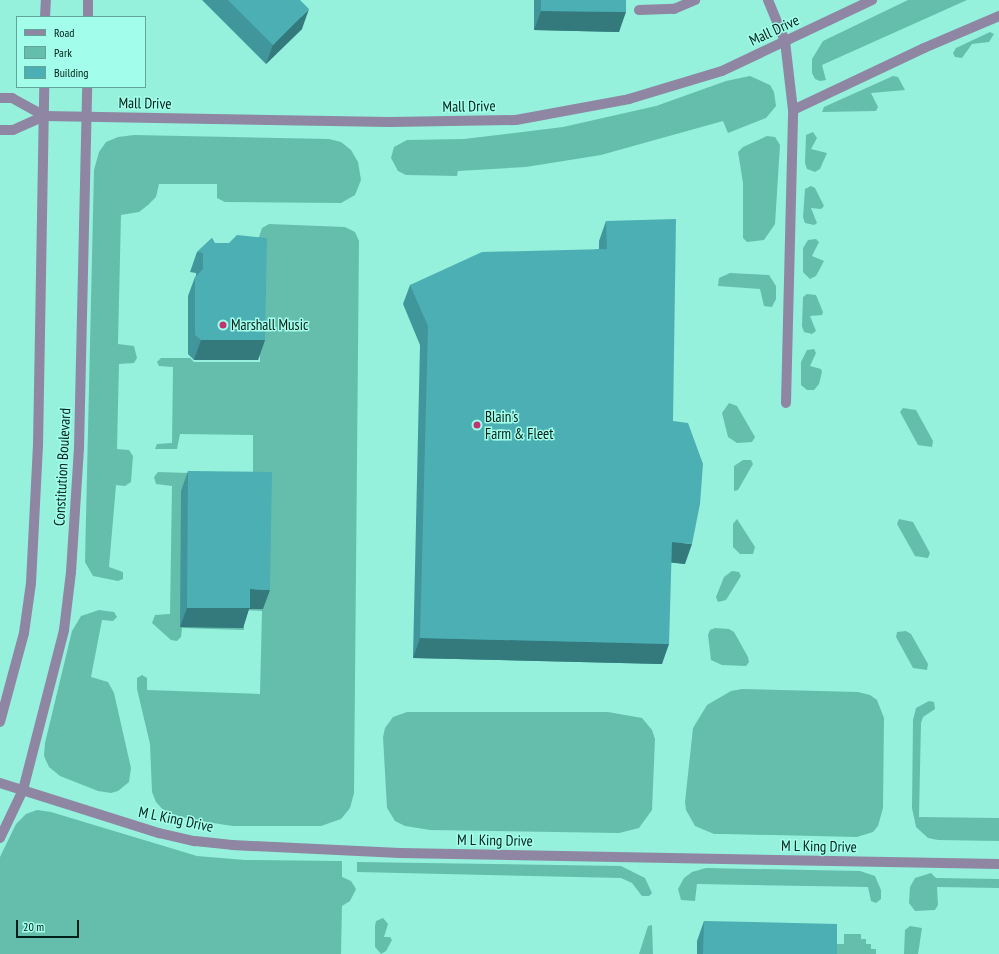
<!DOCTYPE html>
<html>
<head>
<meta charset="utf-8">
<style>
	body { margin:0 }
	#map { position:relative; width:999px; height:954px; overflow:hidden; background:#95f0dc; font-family:"PT Sans Narrow",sans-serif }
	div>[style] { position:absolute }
	.green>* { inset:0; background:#65beac }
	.service>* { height:10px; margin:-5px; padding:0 5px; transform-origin:5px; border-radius:5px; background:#8e86a2 }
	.minor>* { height:10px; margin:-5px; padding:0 5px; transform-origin:5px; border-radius:5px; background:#8e86a2 }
	.tertiary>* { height:10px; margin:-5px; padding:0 5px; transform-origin:5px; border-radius:5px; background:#8e86a2 }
	.wall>* { inset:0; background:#40969a }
	.shaded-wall>* { inset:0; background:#347a7d }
	.building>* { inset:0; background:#4bafb3 }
	.dots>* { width:11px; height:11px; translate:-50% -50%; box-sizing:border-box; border:2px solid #a2feea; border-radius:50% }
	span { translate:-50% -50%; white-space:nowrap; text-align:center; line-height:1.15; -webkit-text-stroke:3px #a2feea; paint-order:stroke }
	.street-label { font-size:15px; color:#021f19 }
	.poi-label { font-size:15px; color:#021f19 }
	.left { translate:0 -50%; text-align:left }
	.legend { position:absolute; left:16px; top:16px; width:130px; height:72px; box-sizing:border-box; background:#a2feea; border:1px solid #62a596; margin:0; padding:5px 7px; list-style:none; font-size:12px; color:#021f19 }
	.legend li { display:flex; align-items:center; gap:8px; height:20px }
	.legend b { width:20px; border:1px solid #62a596 }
	.scale { position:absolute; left:16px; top:920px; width:63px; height:18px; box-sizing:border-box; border:2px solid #021f19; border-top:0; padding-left:5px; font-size:12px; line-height:14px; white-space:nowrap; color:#021f19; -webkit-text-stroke:3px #a2feea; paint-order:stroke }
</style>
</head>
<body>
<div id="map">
	<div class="green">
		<div style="clip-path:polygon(908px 0,967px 0,822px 65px,826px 80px,820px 81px,815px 79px,812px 73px,812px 59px,823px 41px)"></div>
		<div style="clip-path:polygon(990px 32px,994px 34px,989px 42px,972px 44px,962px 58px,955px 57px,953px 53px,956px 48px)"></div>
		<div style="clip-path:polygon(750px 76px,770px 85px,774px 92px,776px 106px,766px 118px,728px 133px,723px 121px,601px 155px,526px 167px,458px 171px,457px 176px,406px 175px,398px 171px,391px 158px,394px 147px,407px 140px,464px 139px,563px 127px,656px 106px,726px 81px)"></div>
		<div style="clip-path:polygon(893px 76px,898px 77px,905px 90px,871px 93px,878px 107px,876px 111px,822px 112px,824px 107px)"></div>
		<div style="clip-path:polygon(813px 132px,817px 138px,811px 149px,827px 153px,820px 169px,815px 172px,807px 169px,805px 163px,806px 135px)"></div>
		<div style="clip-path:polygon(134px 135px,329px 139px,341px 142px,351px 150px,358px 162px,361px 180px,355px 195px,341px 203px,225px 202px,217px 198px,217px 184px,159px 184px,156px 197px,148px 205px,139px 212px,121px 215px,118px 344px,134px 346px,137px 358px,134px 363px,119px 364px,117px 449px,129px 450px,133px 456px,131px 482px,125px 486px,116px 485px,109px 567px,123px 572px,123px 579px,118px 581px,93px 576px,85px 562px,94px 170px,99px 152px,106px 142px,118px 137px)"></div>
		<div style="clip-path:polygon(767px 136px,775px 137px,780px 145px,775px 224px,764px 240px,747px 242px,743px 238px,743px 183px,738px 152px,743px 147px)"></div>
		<div style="clip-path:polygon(811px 186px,815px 188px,824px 206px,821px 209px,811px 208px,817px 223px,814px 225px,805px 223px,803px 217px,805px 189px)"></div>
		<div style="clip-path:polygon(269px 224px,345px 227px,355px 232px,359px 241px,354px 793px,350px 808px,341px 819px,321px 826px,233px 826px,193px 820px,165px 812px,156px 802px,152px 792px,150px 744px,137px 689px,137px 678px,142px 675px,147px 678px,147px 690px,260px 694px,262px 611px,244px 610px,244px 630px,182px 628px,181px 637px,177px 641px,171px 640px,152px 623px,155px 615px,170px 614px,172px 486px,156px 484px,154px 477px,158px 472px,253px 475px,253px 435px,180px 434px,177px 449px,155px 449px,157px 444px,172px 443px,173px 367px,159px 366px,157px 362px,161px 358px,190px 358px,194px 362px,260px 362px,259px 237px,262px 228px)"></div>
		<div style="clip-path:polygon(816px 239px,819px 242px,812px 256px,824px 261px,816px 276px,810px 279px,803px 272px,803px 248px,808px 240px)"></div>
		<div style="clip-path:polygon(730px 273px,769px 275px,776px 286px,776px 299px,772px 307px,764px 306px,760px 289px,718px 286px,719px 278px)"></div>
		<div style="clip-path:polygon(807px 294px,816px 295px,823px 312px,822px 315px,810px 316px,816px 331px,812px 334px,804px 332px,802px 326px,803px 297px)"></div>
		<div style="clip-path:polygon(814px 349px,816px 353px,810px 366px,821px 369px,822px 372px,819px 384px,814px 390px,807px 390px,801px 385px,801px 362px,807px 350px)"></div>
		<div style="clip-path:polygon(729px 403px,737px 406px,755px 437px,752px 442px,737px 443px,728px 437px,722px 413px)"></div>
		<div style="clip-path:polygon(903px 408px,916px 410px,933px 441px,932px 447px,918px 445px,900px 412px)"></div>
		<div style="clip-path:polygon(743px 460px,751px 460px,753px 464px,738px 490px,734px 491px,734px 466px)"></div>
		<div style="clip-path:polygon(737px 519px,755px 547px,753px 554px,740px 554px,733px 547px,733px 524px)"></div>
		<div style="clip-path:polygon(899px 519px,913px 522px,930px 553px,928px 558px,915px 556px,897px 524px)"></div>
		<div style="clip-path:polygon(732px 571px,739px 572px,741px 576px,726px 600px,718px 602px,716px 597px,724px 577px)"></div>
		<div style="clip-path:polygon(99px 610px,114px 612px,117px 617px,113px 621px,102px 620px,91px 677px,108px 682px,114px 693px,131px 768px,129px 782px,118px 791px,111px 793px,98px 791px,60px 776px,49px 767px,44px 756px,45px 743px,72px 631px,81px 616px)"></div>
		<div style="clip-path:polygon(715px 628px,729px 629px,734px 632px,748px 657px,749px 662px,746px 666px,722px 665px,711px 660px,708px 635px,710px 630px)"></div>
		<div style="clip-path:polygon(906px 631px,911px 634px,928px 664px,927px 670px,913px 668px,896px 637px,897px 632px)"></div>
		<div style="clip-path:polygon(742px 689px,858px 692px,870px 695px,877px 700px,884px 718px,883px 808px,878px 826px,873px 832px,857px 837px,725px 834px,714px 834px,695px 826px,686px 810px,685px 802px,693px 728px,707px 705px,731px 691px)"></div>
		<div style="clip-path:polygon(929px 701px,934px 702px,935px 709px,923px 717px,921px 723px,919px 817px,999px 818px,999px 841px,938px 840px,928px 838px,916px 827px,912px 808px,913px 720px,916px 708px)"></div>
		<div style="clip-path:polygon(407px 712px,608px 712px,642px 718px,652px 730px,655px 739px,652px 810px,639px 828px,619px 833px,430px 830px,405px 826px,395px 821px,387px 808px,383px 737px,385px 728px,393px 717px)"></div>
		<div style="clip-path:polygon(37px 810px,51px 812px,197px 856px,245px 860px,342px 861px,342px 877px,351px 881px,356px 889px,350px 901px,342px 906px,341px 954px,0 954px,0 857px,16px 824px,26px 814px)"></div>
		<div style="clip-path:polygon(357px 862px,621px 866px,645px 878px,652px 893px,649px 896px,642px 896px,632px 883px,621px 878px,357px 872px)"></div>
		<div style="clip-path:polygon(706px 868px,860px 871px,875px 876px,881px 890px,881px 899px,876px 903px,871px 901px,868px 887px,697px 884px,695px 901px,681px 900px,678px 889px,684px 878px,692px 872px)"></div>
		<div style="clip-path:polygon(931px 873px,936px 878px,999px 879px,999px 888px,937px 887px,938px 905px,935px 910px,915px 911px,909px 903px,910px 887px,915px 878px)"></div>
		<div style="clip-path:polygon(383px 918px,388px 924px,384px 937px,390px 937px,392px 940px,386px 951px,381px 954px,375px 947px,375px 926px,376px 921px)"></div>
		<div style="clip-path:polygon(652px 925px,653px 954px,639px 954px,648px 926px)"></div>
		<div style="clip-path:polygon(910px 926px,922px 928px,918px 954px,904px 954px,905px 930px)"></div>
		<div style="clip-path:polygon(844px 934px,861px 934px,861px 939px,866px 939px,866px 944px,871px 944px,871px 949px,876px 949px,876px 954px,832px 954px,832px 944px,844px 944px)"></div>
	</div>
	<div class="service">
		<div style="left:768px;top:0;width:44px;rotate:67.5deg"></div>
		<div style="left:785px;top:41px;width:69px;rotate:83.4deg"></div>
		<div style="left:793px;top:110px;width:145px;rotate:-25.3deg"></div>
		<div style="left:924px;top:48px;width:82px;rotate:-23.1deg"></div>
		<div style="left:639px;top:10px;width:35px;rotate:-2deg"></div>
		<div style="left:674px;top:9px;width:23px;rotate:-23deg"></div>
		<div style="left:786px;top:403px;width:293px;rotate:-88.6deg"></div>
	</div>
	<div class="minor">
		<div style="left:0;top:98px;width:12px"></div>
		<div style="left:12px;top:98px;width:37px;rotate:29deg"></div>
		<div style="left:0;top:130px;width:13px"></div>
		<div style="left:13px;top:130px;width:34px;rotate:-24deg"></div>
		<div style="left:44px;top:116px;width:346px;rotate:1deg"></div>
		<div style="left:390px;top:122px;width:126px;rotate:-0.9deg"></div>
		<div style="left:516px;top:120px;width:115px;rotate:-10.5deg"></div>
		<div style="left:629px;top:99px;width:97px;rotate:-16.8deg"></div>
		<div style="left:722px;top:71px;width:166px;rotate:-25.3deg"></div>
		<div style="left:0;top:783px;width:167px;rotate:17.5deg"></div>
		<div style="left:159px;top:833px;width:37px;rotate:13deg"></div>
		<div style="left:195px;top:841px;width:37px;rotate:6deg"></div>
		<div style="left:232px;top:845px;width:168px;rotate:2.7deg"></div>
		<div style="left:400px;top:853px;width:599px;rotate:1.05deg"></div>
	</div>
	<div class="tertiary">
		<div style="left:45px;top:17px;width:17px;rotate:-87deg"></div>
		<div style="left:88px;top:17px;width:17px;rotate:-90deg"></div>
		<div style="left:0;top:722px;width:92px;rotate:-74.9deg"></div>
		<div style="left:24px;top:633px;width:50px;rotate:-82deg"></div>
		<div style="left:31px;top:583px;width:137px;rotate:-87.1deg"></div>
		<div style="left:38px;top:446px;width:359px;rotate:-89deg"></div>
		<div style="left:0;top:838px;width:53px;rotate:-64.4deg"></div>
		<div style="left:23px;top:790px;width:165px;rotate:-75.6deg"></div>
		<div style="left:64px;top:630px;width:58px;rotate:-83.1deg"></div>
		<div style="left:71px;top:572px;width:124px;rotate:-86.3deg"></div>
		<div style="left:79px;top:448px;width:361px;rotate:-88.7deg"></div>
	</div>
	<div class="wall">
		<div style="clip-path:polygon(202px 0,300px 0,302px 29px,266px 64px)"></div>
		<div style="clip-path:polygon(534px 0,626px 0,619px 32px,534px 30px)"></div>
		<div style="clip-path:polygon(606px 221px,673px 421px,685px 564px,671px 562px,662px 664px,413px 658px,420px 345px,403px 304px,410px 285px,599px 249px,599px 241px)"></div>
		<div style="clip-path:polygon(212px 238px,265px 340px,258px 360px,194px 360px,188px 354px,188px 296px,195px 277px,196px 276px,196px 273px,190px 272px,197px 252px)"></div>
		<div style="clip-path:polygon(188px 471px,263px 609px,249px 609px,243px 628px,180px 627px,181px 491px)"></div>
		<div style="clip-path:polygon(704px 921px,837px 954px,697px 954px,697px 941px)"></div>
	</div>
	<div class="shaded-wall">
		<div style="clip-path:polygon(309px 9px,302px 29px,266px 64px,273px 45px)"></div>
		<div style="clip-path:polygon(541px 11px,626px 12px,619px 32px,534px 30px)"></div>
		<div style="clip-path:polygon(201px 340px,265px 340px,258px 360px,194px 360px)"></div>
		<div style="clip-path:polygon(672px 542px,692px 544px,685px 564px,665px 562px)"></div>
		<div style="clip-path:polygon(250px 589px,270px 590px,263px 609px,249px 609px,243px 628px,180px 627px,187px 608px)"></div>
		<div style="clip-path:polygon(420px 638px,669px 644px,662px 664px,413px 658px)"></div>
	</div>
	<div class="building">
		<div style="clip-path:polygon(228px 0,300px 0,309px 9px,273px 45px)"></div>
		<div style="clip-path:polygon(541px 0,626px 0,626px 12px,541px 11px)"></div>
		<div style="clip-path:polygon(676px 219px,673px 421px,688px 423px,703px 464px,700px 504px,692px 544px,672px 542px,669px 644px,420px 638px,428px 326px,410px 285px,482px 252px,607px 249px,606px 221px)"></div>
		<div style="clip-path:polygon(237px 235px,267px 238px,265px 340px,201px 340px,195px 335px,195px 277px,203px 269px,203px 253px,197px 252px,212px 238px,215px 243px,229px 243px)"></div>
		<div style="clip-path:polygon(188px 471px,272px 472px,270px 590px,250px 589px,250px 608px,187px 608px)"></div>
		<div style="clip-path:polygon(704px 921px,837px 924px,837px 954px,703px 954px)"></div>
	</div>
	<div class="dots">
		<div style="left:223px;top:325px;background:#be3570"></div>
		<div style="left:477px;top:425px;background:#be3570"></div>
	</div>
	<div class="street-label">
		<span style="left:774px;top:30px;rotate:-25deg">Mall Drive</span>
		<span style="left:145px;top:103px;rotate:1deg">Mall Drive</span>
		<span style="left:469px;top:106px;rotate:-1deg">Mall Drive</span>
		<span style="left:62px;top:467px;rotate:-87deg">Constitution Boulevard</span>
		<span style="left:176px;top:819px;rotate:12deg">M L King Drive</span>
		<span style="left:495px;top:840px;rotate:1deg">M L King Drive</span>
		<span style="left:819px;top:846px;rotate:1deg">M L King Drive</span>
	</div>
	<div class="poi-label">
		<span class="left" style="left:231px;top:325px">Marshall Music</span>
		<span class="left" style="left:485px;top:425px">Blain's<br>Farm &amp; Fleet</span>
	</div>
	<ul class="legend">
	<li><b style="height:5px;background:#8e86a2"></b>Road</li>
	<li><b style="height:11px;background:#65beac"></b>Park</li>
	<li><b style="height:11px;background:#4bafb3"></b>Building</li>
	</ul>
	<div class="scale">20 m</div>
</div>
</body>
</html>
